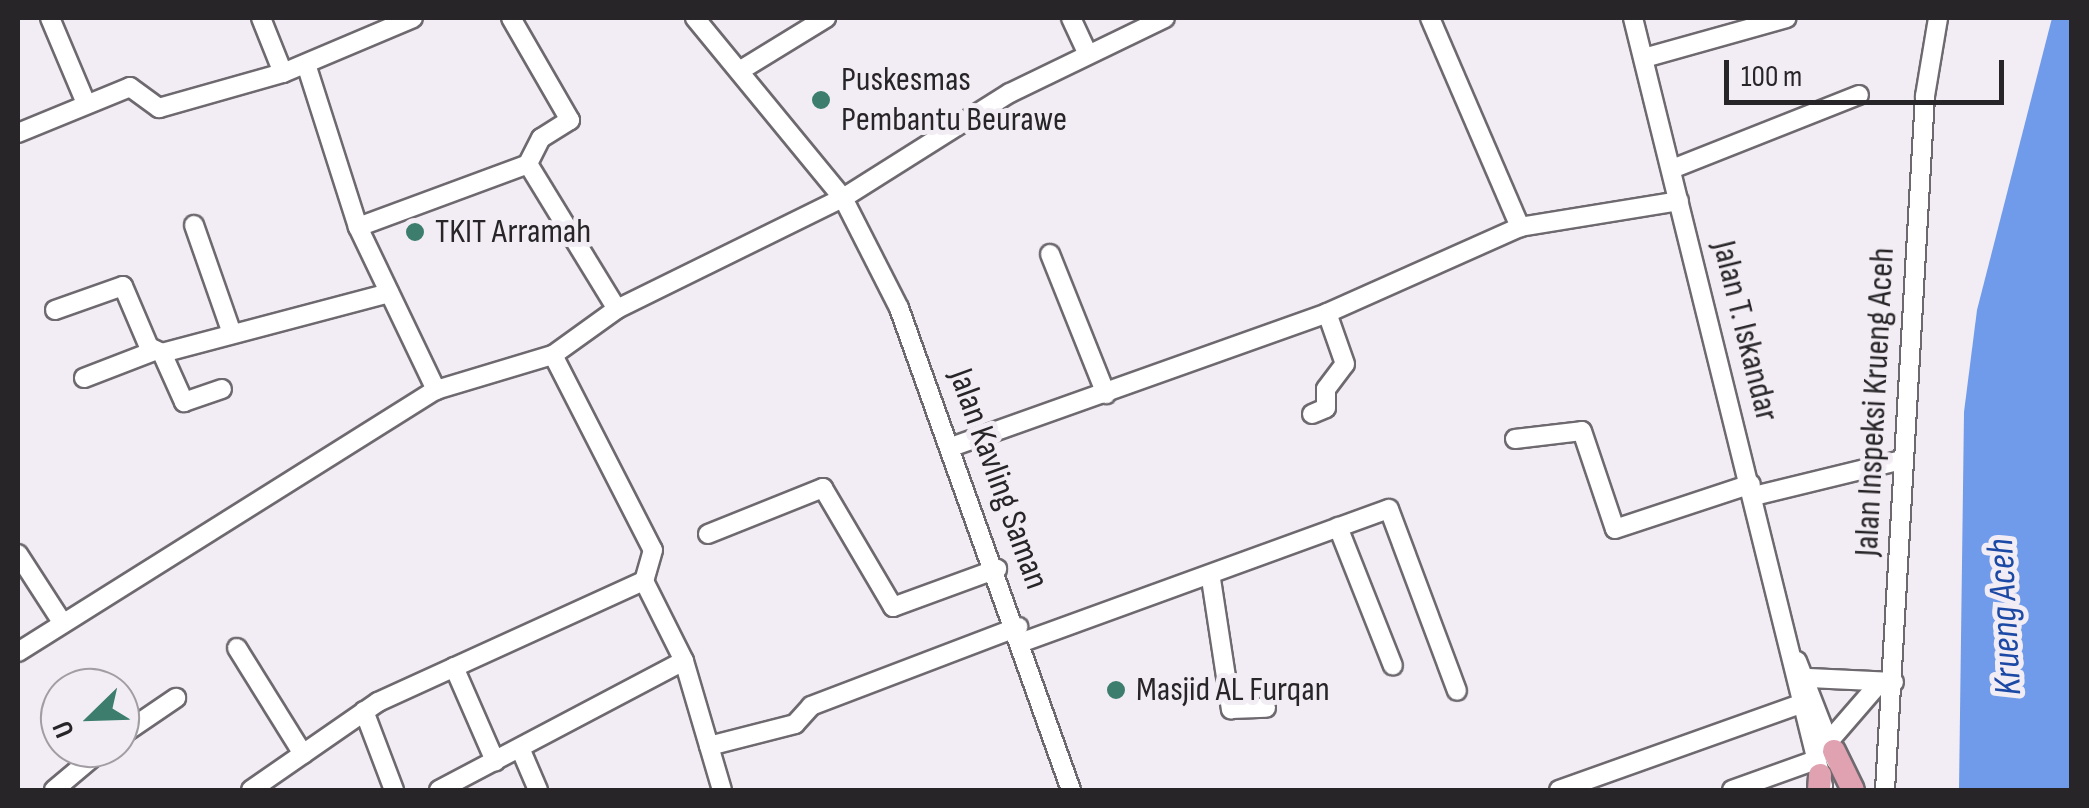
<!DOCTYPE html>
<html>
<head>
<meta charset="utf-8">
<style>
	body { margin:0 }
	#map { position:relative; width:2089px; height:808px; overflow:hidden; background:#f2edf4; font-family:"Sofia Sans Condensed",sans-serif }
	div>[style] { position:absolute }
	.water>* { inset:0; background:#709bea }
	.roads { filter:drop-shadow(2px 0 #6e696f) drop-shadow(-2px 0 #6e696f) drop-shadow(0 2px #6e696f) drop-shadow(0 -2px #6e696f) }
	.minor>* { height:18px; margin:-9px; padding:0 9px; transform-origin:9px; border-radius:9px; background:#fff }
	.major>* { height:22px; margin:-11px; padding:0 11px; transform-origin:11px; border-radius:11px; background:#e0a1b0 }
	.dots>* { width:28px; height:28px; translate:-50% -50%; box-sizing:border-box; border:5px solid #f2edf4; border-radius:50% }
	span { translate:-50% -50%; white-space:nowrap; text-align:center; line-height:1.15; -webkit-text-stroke:10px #f2edf4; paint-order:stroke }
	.poi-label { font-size:35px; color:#272527 }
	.left { translate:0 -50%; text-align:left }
	.street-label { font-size:35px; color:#272527 }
	.water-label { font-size:38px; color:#1b49a5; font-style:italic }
	.frame { position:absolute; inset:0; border:20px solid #272527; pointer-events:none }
	.north { position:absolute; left:40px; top:668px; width:100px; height:100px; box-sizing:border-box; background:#f2edf4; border:2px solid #a19da2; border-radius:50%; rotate:247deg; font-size:28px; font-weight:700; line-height:40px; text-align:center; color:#272527 }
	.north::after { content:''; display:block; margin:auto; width:35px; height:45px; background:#3c7d6d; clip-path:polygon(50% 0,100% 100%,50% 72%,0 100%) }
	.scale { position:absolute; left:1724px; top:60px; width:280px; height:45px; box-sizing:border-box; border:5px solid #272527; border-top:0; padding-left:12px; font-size:30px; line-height:35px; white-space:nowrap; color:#272527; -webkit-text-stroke:8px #f2edf4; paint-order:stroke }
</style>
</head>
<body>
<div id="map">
	<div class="water">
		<div style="clip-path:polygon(2052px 18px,2072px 18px,2071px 790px,1959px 790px,1964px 412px,1977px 310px)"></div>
	</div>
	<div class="roads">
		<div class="minor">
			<div style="left:50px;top:18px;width:90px;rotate:67.1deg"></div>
			<div style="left:261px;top:18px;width:59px;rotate:68.2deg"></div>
			<div style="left:511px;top:18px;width:118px;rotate:60deg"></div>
			<div style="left:570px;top:120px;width:34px;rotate:148deg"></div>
			<div style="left:541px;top:138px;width:29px;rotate:117deg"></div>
			<div style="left:695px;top:18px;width:233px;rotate:50.6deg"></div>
			<div style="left:843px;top:198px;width:123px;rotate:63deg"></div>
			<div style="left:899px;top:308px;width:512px;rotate:70.36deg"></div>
			<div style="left:1071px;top:18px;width:38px;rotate:65deg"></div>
			<div style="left:1430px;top:18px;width:228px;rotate:66.7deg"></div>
			<div style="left:1633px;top:18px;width:791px;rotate:76.1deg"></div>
			<div style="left:1644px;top:58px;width:148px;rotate:-15.6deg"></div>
			<div style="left:306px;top:64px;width:171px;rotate:72.3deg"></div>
			<div style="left:358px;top:227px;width:181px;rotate:64.4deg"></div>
			<div style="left:741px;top:70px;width:100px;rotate:-31.5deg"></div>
			<div style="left:18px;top:133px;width:121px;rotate:-22.3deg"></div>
			<div style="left:130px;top:87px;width:36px;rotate:36deg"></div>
			<div style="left:159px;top:108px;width:129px;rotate:-15.8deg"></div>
			<div style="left:283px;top:73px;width:141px;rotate:-22.9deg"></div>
			<div style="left:1672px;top:169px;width:201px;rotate:-21.6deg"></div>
			<div style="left:194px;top:225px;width:109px;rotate:70.7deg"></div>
			<div style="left:358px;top:227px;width:181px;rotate:-20.3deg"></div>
			<div style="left:528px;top:164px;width:170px;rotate:58.5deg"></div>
			<div style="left:1050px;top:254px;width:151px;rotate:68.2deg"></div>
			<div style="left:55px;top:310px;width:72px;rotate:-19.4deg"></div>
			<div style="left:123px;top:286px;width:66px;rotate:66.9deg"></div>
			<div style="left:149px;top:347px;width:14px;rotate:25deg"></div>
			<div style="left:162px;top:353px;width:235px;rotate:-14.8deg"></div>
			<div style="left:162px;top:353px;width:54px;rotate:65.8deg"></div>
			<div style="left:184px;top:402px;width:40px;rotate:-18.9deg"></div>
			<div style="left:553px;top:355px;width:219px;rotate:62.9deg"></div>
			<div style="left:653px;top:550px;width:32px;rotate:106deg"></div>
			<div style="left:644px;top:581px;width:89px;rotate:63.4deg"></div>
			<div style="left:684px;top:661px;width:134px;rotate:73.6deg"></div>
			<div style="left:84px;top:378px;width:75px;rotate:-21.1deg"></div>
			<div style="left:1312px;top:414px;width:15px;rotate:-23deg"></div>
			<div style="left:1326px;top:408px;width:19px;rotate:-90deg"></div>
			<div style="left:1326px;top:389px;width:31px;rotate:-53deg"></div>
			<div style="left:1345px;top:364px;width:54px;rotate:-109.4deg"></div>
			<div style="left:1515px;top:439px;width:67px;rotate:-6.8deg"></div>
			<div style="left:1582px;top:431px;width:103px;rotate:71.4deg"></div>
			<div style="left:1615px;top:529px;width:143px;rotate:-18.3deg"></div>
			<div style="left:954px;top:446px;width:396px;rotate:-19.6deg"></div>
			<div style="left:1327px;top:313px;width:211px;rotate:-24deg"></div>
			<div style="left:1520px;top:227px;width:161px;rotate:-9.3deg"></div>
			<div style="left:1754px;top:496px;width:152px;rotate:-13.7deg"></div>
			<div style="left:1338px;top:527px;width:149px;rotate:68.4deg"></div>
			<div style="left:708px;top:534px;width:124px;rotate:-21.8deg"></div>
			<div style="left:823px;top:488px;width:138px;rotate:59.5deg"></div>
			<div style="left:893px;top:607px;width:111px;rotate:-20.1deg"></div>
			<div style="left:18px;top:554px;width:81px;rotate:57.1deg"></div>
			<div style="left:1211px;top:579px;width:132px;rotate:81.3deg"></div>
			<div style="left:1231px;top:709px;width:35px;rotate:-2deg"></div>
			<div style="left:1023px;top:642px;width:389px;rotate:-20deg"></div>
			<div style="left:1389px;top:509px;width:194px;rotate:69.5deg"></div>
			<div style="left:237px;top:648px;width:125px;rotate:58.1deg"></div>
			<div style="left:18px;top:652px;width:493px;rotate:-32.1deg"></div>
			<div style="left:436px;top:390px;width:122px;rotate:-16.7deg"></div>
			<div style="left:553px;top:355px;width:79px;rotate:-35.7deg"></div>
			<div style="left:617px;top:309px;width:252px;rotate:-26.2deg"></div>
			<div style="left:843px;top:198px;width:197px;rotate:-32.2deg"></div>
			<div style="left:1010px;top:93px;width:172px;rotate:-25.8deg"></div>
			<div style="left:1797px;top:661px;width:107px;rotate:68.7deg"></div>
			<div style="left:454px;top:667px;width:103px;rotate:66.4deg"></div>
			<div style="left:1809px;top:678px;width:85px;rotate:2.7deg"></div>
			<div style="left:364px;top:711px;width:85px;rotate:69.2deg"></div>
			<div style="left:120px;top:736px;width:68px;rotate:-34.2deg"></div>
			<div style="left:1830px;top:740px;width:69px;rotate:-49.1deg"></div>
			<div style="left:709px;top:746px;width:89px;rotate:-14.3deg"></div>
			<div style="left:795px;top:724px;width:24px;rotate:-48deg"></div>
			<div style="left:811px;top:706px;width:222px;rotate:-20.9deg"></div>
			<div style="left:520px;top:748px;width:46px;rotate:66.8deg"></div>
			<div style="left:54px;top:790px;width:65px;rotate:-40deg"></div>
			<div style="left:251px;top:790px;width:155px;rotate:-34.7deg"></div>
			<div style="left:378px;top:702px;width:292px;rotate:-24.5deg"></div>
			<div style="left:439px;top:790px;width:277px;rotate:-27.8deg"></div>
			<div style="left:1559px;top:790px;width:257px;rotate:-19.6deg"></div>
			<div style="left:1732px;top:790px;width:89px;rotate:-19.7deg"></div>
			<div style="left:1885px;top:790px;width:695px;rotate:-86.7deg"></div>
			<div style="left:1925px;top:96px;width:79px;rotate:-80.5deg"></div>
		</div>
		<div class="major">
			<div style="left:1834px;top:751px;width:43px;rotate:64deg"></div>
			<div style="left:1819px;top:790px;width:15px;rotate:-86deg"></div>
		</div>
	</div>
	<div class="dots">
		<div style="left:821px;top:100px;background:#3c7d6d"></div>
		<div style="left:415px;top:232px;background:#3c7d6d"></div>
		<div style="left:1116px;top:690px;background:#3c7d6d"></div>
	</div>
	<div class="poi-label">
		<span class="left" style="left:841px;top:100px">Puskesmas<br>Pembantu Beurawe</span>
		<span class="left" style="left:435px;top:232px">TKIT Arramah</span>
		<span class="left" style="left:1136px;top:690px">Masjid AL Furqan</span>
	</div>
	<div class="street-label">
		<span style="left:1745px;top:331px;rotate:76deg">Jalan T. Iskandar</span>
		<span style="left:1875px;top:402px;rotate:-87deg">Jalan Inspeksi Krueng Aceh</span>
		<span style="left:998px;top:479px;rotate:70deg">Jalan Kavling Saman</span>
	</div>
	<div class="water-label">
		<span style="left:2005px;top:617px;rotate:-93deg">Krueng Aceh</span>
	</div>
	<div class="frame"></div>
	<div class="north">U</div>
	<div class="scale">100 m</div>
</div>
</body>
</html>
